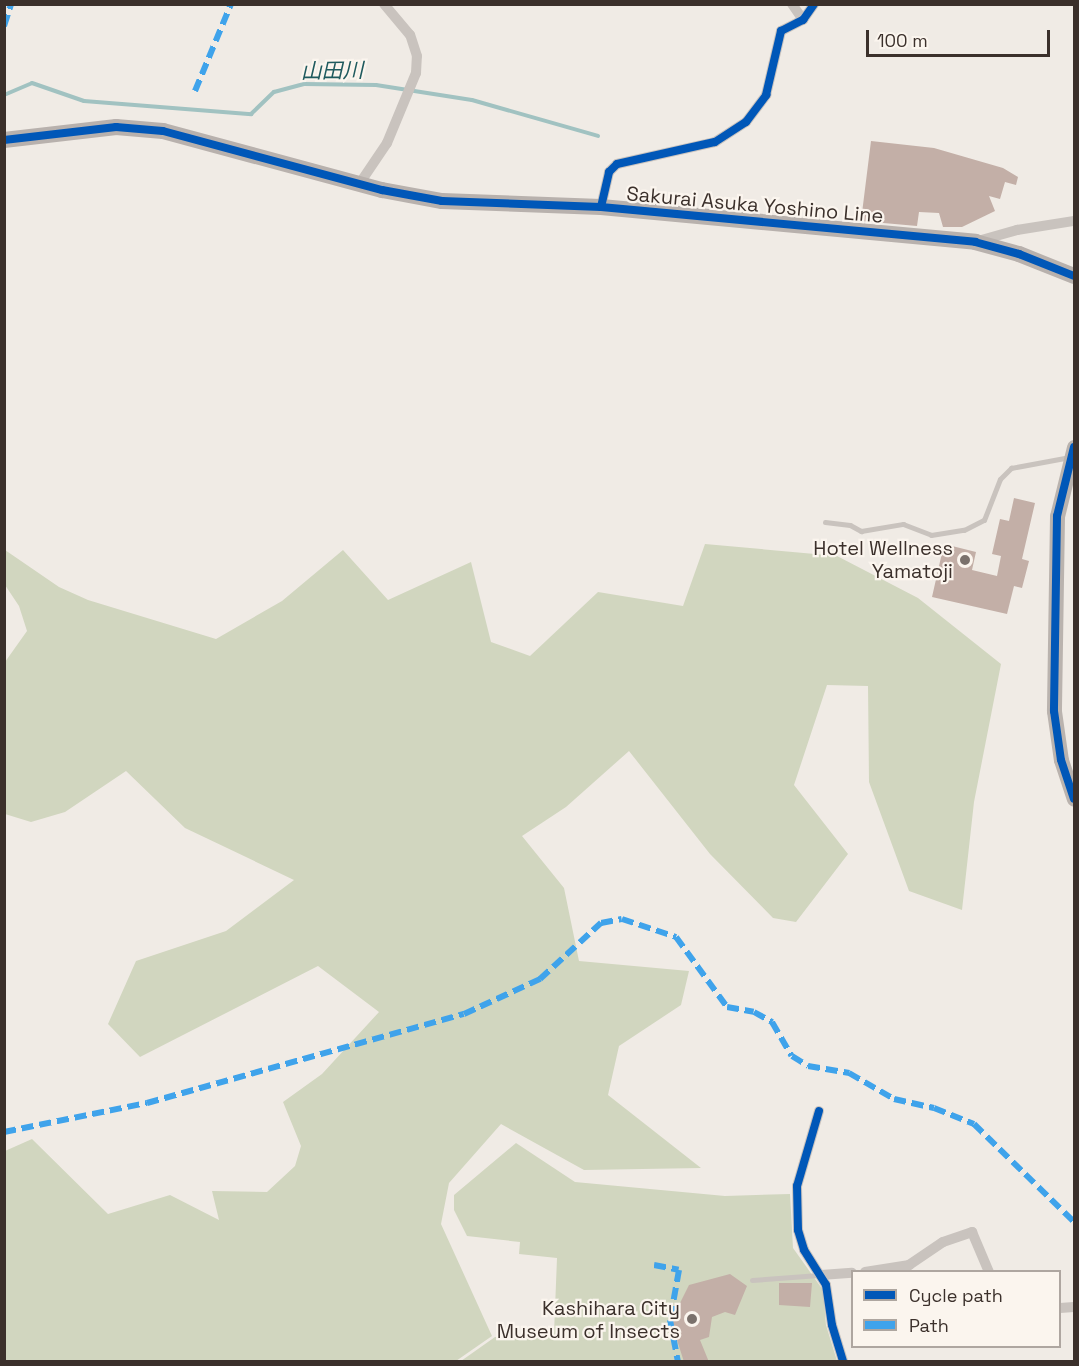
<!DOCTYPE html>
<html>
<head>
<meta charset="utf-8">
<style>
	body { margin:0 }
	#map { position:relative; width:1079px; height:1366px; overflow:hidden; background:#f0ebe5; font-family:"Space Grotesk","Noto Sans JP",sans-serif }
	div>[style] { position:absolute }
	.green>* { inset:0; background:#d1d6bf }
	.stream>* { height:4px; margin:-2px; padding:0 2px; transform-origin:2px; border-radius:2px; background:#a1c2c1 }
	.building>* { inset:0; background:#c3afa7 }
	.lane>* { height:5px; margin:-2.5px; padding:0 2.5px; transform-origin:2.5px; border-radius:2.5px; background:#c9c3be }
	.street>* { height:10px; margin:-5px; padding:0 5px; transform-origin:5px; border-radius:5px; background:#c9c3be }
	.secondary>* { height:15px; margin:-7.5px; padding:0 7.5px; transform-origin:7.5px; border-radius:7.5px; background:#bab3ae }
	.primary>* { height:16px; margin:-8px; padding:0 8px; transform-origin:8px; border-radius:8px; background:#b8b1ad }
	.quiet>* { height:6px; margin-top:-3px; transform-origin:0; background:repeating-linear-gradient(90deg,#3fa3eb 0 12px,transparent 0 18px) }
	.cycleway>* { height:8px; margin:-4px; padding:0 4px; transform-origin:4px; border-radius:4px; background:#0057b8 }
	.dots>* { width:16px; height:16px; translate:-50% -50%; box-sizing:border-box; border:3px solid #fbf5ee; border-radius:50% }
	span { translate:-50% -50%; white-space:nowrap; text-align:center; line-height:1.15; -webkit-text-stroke:4.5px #fbf5ee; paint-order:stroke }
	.street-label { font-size:20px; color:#3b302b }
	.poi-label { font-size:20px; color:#3b302b }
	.right { translate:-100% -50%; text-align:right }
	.water-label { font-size:21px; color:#1f5a5e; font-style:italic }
	.frame { position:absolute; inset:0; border:6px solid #3b302b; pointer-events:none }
	.legend { position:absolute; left:851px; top:1270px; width:210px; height:78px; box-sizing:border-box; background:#fbf5ee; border:2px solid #aea6a0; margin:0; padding:8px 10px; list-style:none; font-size:18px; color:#3b302b }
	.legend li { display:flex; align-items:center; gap:12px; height:30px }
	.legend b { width:30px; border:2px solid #aea6a0 }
	.scale { position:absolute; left:866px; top:30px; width:184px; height:27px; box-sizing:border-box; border:3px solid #3b302b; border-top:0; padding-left:8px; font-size:18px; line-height:21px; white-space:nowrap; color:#3b302b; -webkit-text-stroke:4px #fbf5ee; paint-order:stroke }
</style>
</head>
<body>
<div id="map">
	<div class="green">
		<div style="clip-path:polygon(705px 544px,837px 556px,918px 598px,1001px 664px,974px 802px,962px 910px,909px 891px,869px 782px,868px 686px,827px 685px,794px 785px,848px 854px,796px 922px,773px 918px,710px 854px,629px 751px,566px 807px,522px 836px,564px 888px,579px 961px,689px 971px,681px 1005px,619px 1046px,608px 1095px,701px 1168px,584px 1170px,501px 1124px,449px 1183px,441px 1224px,492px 1336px,456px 1361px,5px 1361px,5px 1151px,32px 1139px,108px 1214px,170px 1195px,219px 1220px,212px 1191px,267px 1192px,295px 1166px,301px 1146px,283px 1102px,322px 1074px,379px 1012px,318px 966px,140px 1057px,108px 1024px,136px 961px,226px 931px,294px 880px,185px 828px,126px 771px,65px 812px,31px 822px,5px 814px,5px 662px,27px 631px,19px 606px,5px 585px,5px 550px,59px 587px,88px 600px,216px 639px,282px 601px,343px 550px,388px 600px,471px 562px,491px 642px,530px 656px,598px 592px,683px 606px)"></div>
		<div style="clip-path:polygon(516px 1143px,575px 1182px,725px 1196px,790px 1194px,793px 1248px,823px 1290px,826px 1325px,837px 1361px,461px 1361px,495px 1337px,554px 1334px,557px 1258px,519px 1254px,520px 1242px,467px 1236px,454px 1210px,454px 1195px)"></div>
	</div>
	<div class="stream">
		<div style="left:4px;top:95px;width:30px;rotate:-23deg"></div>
		<div style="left:32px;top:83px;width:55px;rotate:19.1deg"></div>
		<div style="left:84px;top:101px;width:168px;rotate:4.5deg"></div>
		<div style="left:251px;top:114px;width:32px;rotate:-44deg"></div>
		<div style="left:274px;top:92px;width:31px;rotate:-15deg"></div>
		<div style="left:304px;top:84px;width:72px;rotate:0.8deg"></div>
		<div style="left:376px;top:85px;width:97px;rotate:8.9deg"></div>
		<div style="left:472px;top:100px;width:131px;rotate:15.9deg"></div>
	</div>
	<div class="building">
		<div style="clip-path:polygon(871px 141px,934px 148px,1003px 168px,1018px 177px,1016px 185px,1005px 182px,1000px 199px,989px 196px,995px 211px,962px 227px,943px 227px,939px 213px,919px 212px,917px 226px,861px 221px)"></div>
		<div style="clip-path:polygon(1014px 498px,1035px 503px,1022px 559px,1029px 561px,1022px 588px,1014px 586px,1007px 614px,932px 597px,944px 544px,976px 552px,972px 570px,997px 576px,1001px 556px,992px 554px,1000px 519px,1009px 521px)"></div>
		<div style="clip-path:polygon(730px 1274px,747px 1286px,735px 1315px,725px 1312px,712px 1317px,709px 1337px,700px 1340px,709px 1362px,684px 1362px,671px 1321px,689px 1285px)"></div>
		<div style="clip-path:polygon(779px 1283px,812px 1283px,810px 1307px,779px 1305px)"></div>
	</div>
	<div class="lane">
		<div style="left:825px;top:522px;width:25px;rotate:7deg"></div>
		<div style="left:850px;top:525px;width:13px;rotate:29deg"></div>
		<div style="left:861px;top:531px;width:43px;rotate:-9.5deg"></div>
		<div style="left:903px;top:524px;width:30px;rotate:21deg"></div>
		<div style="left:931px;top:535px;width:33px;rotate:-9deg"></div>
		<div style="left:964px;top:530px;width:22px;rotate:-27deg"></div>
		<div style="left:984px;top:520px;width:44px;rotate:-68.7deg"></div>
		<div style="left:1000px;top:479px;width:16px;rotate:-45deg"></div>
		<div style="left:1011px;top:468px;width:60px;rotate:-10.6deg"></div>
		<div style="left:752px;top:1280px;width:67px;rotate:-4.3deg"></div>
	</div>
	<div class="street">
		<div style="left:792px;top:4px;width:19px;rotate:55deg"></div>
		<div style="left:360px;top:183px;width:48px;rotate:-56deg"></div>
		<div style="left:387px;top:143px;width:76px;rotate:-67.5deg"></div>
		<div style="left:416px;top:73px;width:17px;rotate:-87deg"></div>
		<div style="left:417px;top:56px;width:22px;rotate:-108deg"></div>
		<div style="left:410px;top:35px;width:40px;rotate:-130deg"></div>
		<div style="left:601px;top:207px;width:36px;rotate:-77deg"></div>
		<div style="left:609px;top:172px;width:11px;rotate:-45deg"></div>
		<div style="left:617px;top:164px;width:100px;rotate:-12.7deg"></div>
		<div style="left:715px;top:142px;width:37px;rotate:-33deg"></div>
		<div style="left:746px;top:122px;width:34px;rotate:-53deg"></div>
		<div style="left:766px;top:95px;width:66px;rotate:-76.8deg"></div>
		<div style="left:781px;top:31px;width:25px;rotate:-27deg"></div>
		<div style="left:803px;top:20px;width:19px;rotate:-55deg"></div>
		<div style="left:978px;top:241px;width:41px;rotate:-15.8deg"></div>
		<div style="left:1017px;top:230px;width:58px;rotate:-9deg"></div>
		<div style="left:819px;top:1111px;width:78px;rotate:106.3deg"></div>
		<div style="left:797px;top:1186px;width:44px;rotate:88.7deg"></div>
		<div style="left:798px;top:1230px;width:21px;rotate:73deg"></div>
		<div style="left:804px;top:1250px;width:41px;rotate:57.8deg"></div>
		<div style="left:826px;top:1285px;width:40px;rotate:81.5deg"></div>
		<div style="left:832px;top:1325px;width:39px;rotate:73deg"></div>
		<div style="left:865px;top:1272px;width:45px;rotate:-9deg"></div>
		<div style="left:909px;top:1265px;width:41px;rotate:-34.1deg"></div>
		<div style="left:943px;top:1242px;width:31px;rotate:-19deg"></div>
		<div style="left:972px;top:1232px;width:43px;rotate:67deg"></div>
		<div style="left:821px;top:1275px;width:31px;rotate:-4deg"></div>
		<div style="left:1060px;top:1308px;width:14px;rotate:-4deg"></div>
	</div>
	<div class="secondary">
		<div style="left:1074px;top:447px;width:71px;rotate:103.8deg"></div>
		<div style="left:1057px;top:516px;width:195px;rotate:90.9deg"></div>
		<div style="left:1054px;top:711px;width:49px;rotate:81.9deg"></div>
		<div style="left:1061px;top:760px;width:41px;rotate:71.6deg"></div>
	</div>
	<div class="primary">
		<div style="left:4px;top:140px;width:113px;rotate:-6.6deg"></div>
		<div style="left:116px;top:127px;width:47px;rotate:4.9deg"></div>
		<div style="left:163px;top:131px;width:227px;rotate:15.1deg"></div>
		<div style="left:382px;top:190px;width:61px;rotate:10.4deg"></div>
		<div style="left:442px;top:201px;width:159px;rotate:2.2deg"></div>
		<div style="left:601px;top:207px;width:376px;rotate:5.3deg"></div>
		<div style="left:975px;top:242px;width:46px;rotate:15.3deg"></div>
		<div style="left:1019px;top:254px;width:59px;rotate:21.8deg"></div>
	</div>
	<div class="quiet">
		<div style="left:4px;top:26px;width:23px;rotate:-72deg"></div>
		<div style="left:195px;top:91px;width:94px;rotate:-67.5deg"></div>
		<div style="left:4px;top:1132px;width:146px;rotate:-11.5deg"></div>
		<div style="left:147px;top:1103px;width:329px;rotate:-15.7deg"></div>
		<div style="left:464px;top:1014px;width:84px;rotate:-24.7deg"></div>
		<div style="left:540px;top:979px;width:83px;rotate:-42.6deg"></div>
		<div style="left:601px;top:923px;width:21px;rotate:-11deg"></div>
		<div style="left:622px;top:919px;width:57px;rotate:18.4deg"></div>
		<div style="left:676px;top:937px;width:87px;rotate:53.9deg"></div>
		<div style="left:727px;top:1007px;width:27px;rotate:10deg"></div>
		<div style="left:754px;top:1012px;width:21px;rotate:29deg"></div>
		<div style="left:772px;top:1022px;width:39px;rotate:60deg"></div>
		<div style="left:792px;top:1056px;width:19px;rotate:32deg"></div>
		<div style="left:808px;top:1066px;width:42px;rotate:9.7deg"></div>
		<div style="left:849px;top:1073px;width:52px;rotate:30deg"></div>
		<div style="left:894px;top:1099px;width:41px;rotate:12.7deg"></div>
		<div style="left:934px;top:1108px;width:43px;rotate:21.8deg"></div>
		<div style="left:974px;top:1124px;width:140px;rotate:44.4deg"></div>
		<div style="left:654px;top:1265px;width:25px;rotate:11deg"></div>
		<div style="left:679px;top:1270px;width:51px;rotate:100.2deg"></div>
		<div style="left:670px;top:1320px;width:43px;rotate:79.2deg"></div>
	</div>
	<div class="cycleway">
		<div style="left:4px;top:140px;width:113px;rotate:-6.6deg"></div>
		<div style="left:116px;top:127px;width:47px;rotate:4.9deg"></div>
		<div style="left:163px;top:131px;width:227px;rotate:15.1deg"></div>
		<div style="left:382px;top:190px;width:61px;rotate:10.4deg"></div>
		<div style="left:442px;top:201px;width:159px;rotate:2.2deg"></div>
		<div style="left:601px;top:207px;width:376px;rotate:5.3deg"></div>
		<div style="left:975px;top:242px;width:46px;rotate:15.3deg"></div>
		<div style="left:1019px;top:254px;width:59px;rotate:21.8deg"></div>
		<div style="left:601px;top:207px;width:36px;rotate:-77deg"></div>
		<div style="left:609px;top:172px;width:11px;rotate:-45deg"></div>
		<div style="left:617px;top:164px;width:100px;rotate:-12.7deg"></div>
		<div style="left:715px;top:142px;width:37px;rotate:-33deg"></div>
		<div style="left:746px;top:122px;width:34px;rotate:-53deg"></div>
		<div style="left:766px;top:95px;width:66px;rotate:-76.8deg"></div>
		<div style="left:781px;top:31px;width:25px;rotate:-27deg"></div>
		<div style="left:803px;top:20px;width:19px;rotate:-55deg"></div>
		<div style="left:1074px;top:447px;width:71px;rotate:103.8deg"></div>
		<div style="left:1057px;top:516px;width:195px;rotate:90.9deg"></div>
		<div style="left:1054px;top:711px;width:49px;rotate:81.9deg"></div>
		<div style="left:1061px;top:760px;width:41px;rotate:71.6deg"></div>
		<div style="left:819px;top:1111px;width:78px;rotate:106.3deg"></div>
		<div style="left:797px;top:1186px;width:44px;rotate:88.7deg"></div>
		<div style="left:798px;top:1230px;width:21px;rotate:73deg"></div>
		<div style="left:804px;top:1250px;width:41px;rotate:57.8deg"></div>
		<div style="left:826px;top:1285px;width:40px;rotate:81.5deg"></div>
		<div style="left:832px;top:1325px;width:39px;rotate:73deg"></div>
	</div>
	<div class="dots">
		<div style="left:965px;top:560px;background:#7a716c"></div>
		<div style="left:692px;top:1319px;background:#7a716c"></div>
	</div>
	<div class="street-label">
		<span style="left:755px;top:205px;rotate:5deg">Sakurai Asuka Yoshino Line</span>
	</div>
	<div class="poi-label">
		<span class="right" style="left:953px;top:560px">Hotel Wellness<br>Yamatoji</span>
		<span class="right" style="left:680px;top:1320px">Kashihara City<br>Museum of Insects</span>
	</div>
	<div class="water-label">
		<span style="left:332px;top:71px;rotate:-1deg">山田川</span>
	</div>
	<div class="frame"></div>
	<ul class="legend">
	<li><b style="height:8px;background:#0057b8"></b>Cycle path</li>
	<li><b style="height:8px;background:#3fa3eb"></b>Path</li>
	</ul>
	<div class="scale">100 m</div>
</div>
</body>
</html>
